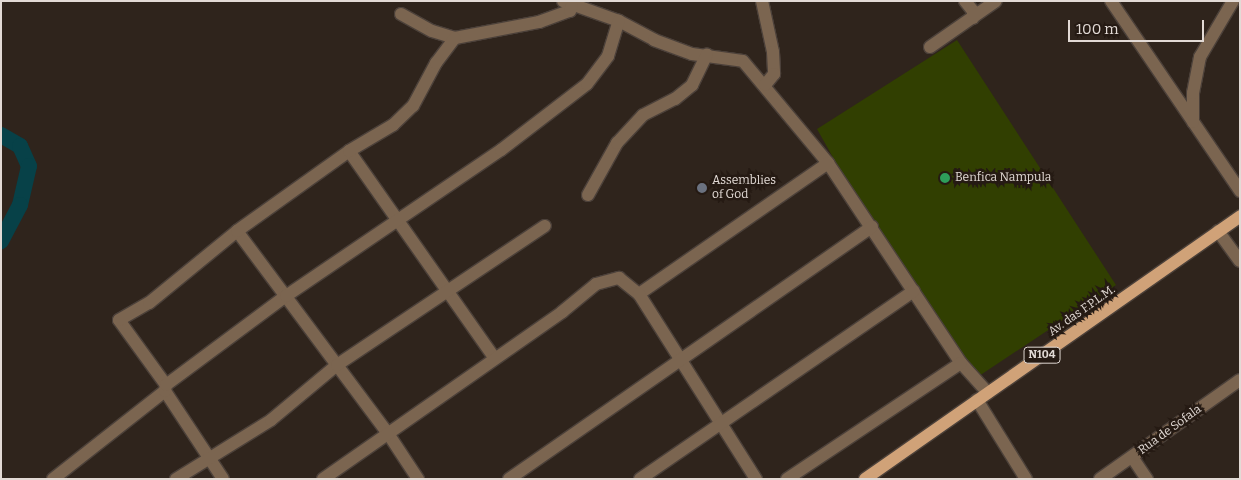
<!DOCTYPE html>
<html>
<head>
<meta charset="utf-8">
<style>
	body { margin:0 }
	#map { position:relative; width:1241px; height:480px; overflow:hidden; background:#2f241c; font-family:Bitter,serif }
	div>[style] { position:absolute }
	.green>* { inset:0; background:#313f01 }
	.river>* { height:16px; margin:-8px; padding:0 8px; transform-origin:8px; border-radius:8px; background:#074148 }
	.roads { filter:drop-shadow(1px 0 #4c413a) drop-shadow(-1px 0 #4c413a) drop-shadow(0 1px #4c413a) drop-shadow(0 -1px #4c413a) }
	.minor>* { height:12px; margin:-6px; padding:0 6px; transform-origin:6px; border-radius:6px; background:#7b6550 }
	.major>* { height:12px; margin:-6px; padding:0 6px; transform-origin:6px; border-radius:6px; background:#d0a278 }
	.dots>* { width:14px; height:14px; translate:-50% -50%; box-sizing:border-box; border:2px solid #251a13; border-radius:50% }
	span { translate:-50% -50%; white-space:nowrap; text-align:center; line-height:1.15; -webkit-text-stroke:5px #251a13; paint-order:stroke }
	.shield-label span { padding:1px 4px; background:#251a13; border:1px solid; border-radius:4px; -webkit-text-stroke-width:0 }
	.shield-label { font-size:11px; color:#e2dad5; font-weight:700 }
	.poi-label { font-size:12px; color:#e2dad5 }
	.left { translate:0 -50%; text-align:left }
	.street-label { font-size:12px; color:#e2dad5 }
	.frame { position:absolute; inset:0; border:2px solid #e2dad5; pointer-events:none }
	.scale { position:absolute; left:1068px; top:20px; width:136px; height:22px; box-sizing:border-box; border:2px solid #e2dad5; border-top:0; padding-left:6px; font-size:15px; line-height:18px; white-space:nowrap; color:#e2dad5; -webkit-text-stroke:4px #251a13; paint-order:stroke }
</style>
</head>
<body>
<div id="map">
	<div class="green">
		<div style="clip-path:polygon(957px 40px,1116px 285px,979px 376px,961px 363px,872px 227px,817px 129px)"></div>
	</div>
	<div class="river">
		<div style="left:1px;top:135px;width:22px;rotate:30deg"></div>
		<div style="left:20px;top:146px;width:22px;rotate:66deg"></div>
		<div style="left:29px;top:166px;width:40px;rotate:103deg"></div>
		<div style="left:20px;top:205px;width:41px;rotate:117.8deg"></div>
	</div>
	<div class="roads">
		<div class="minor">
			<div style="left:563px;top:1px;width:59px;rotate:19.7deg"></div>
			<div style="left:619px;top:21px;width:40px;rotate:28deg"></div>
			<div style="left:654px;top:40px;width:40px;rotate:20.2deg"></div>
			<div style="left:692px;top:54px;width:51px;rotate:7.8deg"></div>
			<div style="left:743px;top:61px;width:133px;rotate:50.2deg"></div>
			<div style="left:828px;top:163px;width:240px;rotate:56.4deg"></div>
			<div style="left:961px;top:363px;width:40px;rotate:48deg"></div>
			<div style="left:762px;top:1px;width:52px;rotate:77.8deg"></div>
			<div style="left:773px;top:52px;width:22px;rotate:87deg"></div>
			<div style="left:774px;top:74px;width:14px;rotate:129deg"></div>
			<div style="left:965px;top:1px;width:13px;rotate:51deg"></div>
			<div style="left:973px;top:11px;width:7px;rotate:90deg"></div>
			<div style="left:1111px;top:1px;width:230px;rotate:55.8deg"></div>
			<div style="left:401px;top:14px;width:35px;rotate:29deg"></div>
			<div style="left:432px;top:31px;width:24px;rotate:17deg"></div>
			<div style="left:455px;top:38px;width:86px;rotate:-10.8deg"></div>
			<div style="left:539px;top:22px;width:33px;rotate:-20deg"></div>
			<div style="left:570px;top:11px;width:5px;rotate:-68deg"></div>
			<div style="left:930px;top:47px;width:80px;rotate:-34.9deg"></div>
			<div style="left:1193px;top:122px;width:29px;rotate:-90deg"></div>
			<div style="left:1193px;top:93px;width:37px;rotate:-79deg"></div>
			<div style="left:1200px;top:57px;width:65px;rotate:-59.5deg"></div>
			<div style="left:349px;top:151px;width:252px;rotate:54.9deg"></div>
			<div style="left:588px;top:195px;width:60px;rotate:-60.9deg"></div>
			<div style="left:617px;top:143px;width:38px;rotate:-47deg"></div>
			<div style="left:643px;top:115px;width:36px;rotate:-27deg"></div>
			<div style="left:675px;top:99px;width:22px;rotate:-39deg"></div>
			<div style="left:692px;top:85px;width:34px;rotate:-64deg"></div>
			<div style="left:237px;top:231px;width:254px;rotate:53.3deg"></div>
			<div style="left:389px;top:435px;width:53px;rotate:56.6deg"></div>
			<div style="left:1218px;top:231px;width:37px;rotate:54deg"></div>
			<div style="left:639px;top:294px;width:230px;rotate:-34.7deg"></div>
			<div style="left:166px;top:385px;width:80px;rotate:-125.9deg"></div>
			<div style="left:119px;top:320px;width:34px;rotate:-30deg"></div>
			<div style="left:149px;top:303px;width:114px;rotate:-39.3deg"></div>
			<div style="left:237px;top:231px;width:138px;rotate:-35.5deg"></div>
			<div style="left:349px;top:151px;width:51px;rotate:-30.6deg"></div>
			<div style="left:393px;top:125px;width:28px;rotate:-44deg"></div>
			<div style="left:413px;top:106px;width:49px;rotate:-61.9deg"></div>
			<div style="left:436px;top:63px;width:31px;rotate:-53deg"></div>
			<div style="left:165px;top:391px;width:105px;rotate:56.6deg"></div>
			<div style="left:977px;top:400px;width:93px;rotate:58.2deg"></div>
			<div style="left:1132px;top:457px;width:27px;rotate:56deg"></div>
			<div style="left:53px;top:479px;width:142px;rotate:-38.2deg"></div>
			<div style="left:165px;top:391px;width:6px;rotate:-81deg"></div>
			<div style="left:166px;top:385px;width:149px;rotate:-36.6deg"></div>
			<div style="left:286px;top:296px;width:260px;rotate:-34.2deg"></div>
			<div style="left:501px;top:150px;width:108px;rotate:-37.5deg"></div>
			<div style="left:587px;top:84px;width:35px;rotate:-53deg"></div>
			<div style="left:608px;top:56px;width:37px;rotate:-73deg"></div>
			<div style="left:176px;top:479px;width:112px;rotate:-31.8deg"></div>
			<div style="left:271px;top:420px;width:86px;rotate:-39.8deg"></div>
			<div style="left:337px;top:365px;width:250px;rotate:-33.8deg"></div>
			<div style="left:323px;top:479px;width:292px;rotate:-34.9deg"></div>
			<div style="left:562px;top:312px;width:44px;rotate:-39.5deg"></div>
			<div style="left:596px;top:284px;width:24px;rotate:-15deg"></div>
			<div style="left:619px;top:278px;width:26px;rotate:39deg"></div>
			<div style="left:639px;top:294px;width:219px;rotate:57.7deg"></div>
			<div style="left:509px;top:479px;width:442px;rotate:-34.8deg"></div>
			<div style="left:640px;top:479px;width:332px;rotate:-34.5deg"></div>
			<div style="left:787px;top:479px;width:209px;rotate:-33.7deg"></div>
			<div style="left:1100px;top:479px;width:171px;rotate:-35.3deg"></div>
		</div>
		<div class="major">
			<div style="left:865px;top:479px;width:458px;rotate:-35deg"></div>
		</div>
	</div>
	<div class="dots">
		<div style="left:945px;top:178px;background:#2e9e5b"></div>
		<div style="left:702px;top:188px;background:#6b7280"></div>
	</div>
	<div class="shield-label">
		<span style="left:1042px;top:355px">N104</span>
	</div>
	<div class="poi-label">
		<span class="left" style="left:955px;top:178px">Benfica Nampula</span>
		<span class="left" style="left:712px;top:188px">Assemblies<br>of God</span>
	</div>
	<div class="street-label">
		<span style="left:1082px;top:311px;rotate:-35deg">Av. das F.P.L.M.</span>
		<span style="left:1170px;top:430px;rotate:-36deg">Rua de Sofala</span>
	</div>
	<div class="frame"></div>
	<div class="scale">100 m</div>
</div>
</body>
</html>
